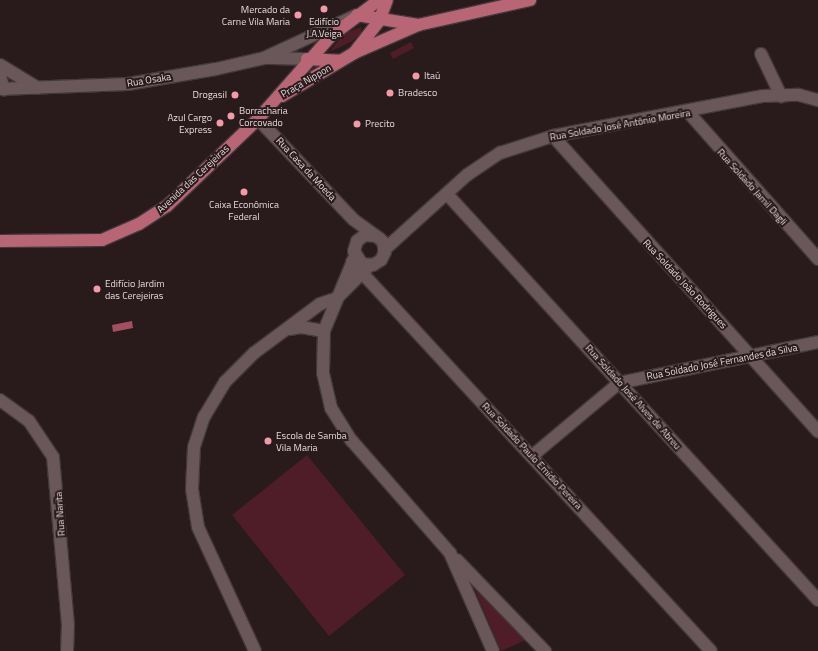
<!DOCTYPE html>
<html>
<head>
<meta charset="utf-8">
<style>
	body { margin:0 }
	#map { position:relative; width:818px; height:651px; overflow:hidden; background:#291a1c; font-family:"Titillium Web",sans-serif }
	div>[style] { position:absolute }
	.green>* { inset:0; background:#4e1d27 }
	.water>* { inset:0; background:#a34f5f }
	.roads { filter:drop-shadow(1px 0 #43383a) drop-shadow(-1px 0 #43383a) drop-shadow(0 1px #43383a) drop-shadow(0 -1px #43383a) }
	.minor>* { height:12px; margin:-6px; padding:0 6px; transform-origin:6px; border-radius:6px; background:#695759 }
	.major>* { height:12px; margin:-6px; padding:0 6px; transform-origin:6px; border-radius:6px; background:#b86575 }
	.dots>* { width:11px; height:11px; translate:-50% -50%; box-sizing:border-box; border:2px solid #291a1c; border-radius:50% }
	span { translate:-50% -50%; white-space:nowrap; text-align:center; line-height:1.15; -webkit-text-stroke:4px #291a1c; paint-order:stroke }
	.poi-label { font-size:10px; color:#e3d8da }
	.right { translate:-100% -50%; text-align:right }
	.left { translate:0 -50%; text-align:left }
	.street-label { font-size:10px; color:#e3d8da }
</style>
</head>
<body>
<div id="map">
	<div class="green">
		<div style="clip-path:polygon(361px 27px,361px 33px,351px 42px,329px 52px,345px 33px)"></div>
		<div style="clip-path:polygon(411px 42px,414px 48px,393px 59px,390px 53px)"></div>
		<div style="clip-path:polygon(307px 455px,405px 575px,329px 636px,232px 515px)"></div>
		<div style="clip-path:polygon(475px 590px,526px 640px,501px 651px)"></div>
	</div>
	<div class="water">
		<div style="clip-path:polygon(132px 321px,133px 328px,113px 332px,112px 325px)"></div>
	</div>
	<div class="roads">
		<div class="minor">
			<div style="left:761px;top:54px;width:47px;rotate:64.5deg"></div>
			<div style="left:267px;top:58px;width:40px;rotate:1.4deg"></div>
			<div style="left:0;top:65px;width:44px;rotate:31.2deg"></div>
			<div style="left:0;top:76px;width:14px;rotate:73deg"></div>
			<div style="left:0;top:89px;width:128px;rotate:-2.2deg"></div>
			<div style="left:128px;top:84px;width:89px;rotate:-9.7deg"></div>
			<div style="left:216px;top:69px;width:49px;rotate:-12.9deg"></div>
			<div style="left:264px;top:58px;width:102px;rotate:-24.8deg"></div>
			<div style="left:689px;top:113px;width:195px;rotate:48.5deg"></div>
			<div style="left:258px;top:119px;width:139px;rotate:46.5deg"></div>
			<div style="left:354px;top:220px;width:32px;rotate:36deg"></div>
			<div style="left:380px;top:239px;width:4px;rotate:45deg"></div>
			<div style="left:383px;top:242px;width:10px;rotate:79deg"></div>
			<div style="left:385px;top:252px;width:9px;rotate:117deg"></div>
			<div style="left:381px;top:260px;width:9px;rotate:148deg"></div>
			<div style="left:373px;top:265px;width:11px;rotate:-175deg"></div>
			<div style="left:362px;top:264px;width:15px;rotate:-122deg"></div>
			<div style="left:354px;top:251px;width:10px;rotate:-73deg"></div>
			<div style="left:357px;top:241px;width:10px;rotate:-37deg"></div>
			<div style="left:365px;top:235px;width:11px;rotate:5deg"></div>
			<div style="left:553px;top:136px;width:397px;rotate:48.1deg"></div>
			<div style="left:447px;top:194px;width:550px;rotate:47.58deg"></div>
			<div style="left:384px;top:250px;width:112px;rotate:-42.1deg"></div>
			<div style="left:467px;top:175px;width:40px;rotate:-34deg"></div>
			<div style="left:500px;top:153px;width:56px;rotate:-17.8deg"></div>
			<div style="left:553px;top:136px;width:214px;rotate:-10.8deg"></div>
			<div style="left:763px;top:96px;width:36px;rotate:-2deg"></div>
			<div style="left:799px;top:95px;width:20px;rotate:15deg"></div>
			<div style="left:355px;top:256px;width:81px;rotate:112.5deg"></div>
			<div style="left:324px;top:331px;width:42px;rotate:91.4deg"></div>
			<div style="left:323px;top:373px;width:36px;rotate:77deg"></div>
			<div style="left:331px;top:408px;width:39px;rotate:58deg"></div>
			<div style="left:352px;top:441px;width:149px;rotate:48.8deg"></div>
			<div style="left:450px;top:553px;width:107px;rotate:66.3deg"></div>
			<div style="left:352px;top:262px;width:529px;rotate:47.3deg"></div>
			<div style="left:290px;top:329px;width:11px;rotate:-10deg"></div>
			<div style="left:301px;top:327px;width:23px;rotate:10deg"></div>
			<div style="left:0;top:400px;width:36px;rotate:36deg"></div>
			<div style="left:29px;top:421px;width:43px;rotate:56.3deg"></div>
			<div style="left:53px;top:457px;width:168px;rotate:84.9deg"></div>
			<div style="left:68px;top:624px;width:27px;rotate:92deg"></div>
			<div style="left:532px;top:456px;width:114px;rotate:-40deg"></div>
			<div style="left:619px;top:383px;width:203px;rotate:-11.6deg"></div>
			<div style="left:457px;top:560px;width:127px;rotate:46deg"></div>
			<div style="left:255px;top:651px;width:136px;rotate:-114.7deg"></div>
			<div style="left:198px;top:527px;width:38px;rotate:-99deg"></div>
			<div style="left:192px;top:489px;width:42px;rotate:-87.3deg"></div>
			<div style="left:194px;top:447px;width:32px;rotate:-72deg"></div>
			<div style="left:204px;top:417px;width:41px;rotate:-59deg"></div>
			<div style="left:225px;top:382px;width:41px;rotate:-45deg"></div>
			<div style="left:254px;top:353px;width:82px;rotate:-36.6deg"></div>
			<div style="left:320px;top:304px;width:18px;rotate:-19deg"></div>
			<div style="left:337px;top:298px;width:47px;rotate:-45deg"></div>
		</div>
		<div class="major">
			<div style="left:357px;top:15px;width:62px;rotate:9.3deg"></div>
			<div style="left:354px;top:53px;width:41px;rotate:-52deg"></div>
			<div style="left:379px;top:21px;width:22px;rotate:-69deg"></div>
			<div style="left:307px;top:59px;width:33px;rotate:3deg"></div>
			<div style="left:282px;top:96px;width:84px;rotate:-30.8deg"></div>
			<div style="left:354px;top:53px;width:70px;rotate:-23.6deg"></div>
			<div style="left:418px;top:25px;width:115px;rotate:-12.6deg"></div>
			<div style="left:0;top:241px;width:102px;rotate:-0.6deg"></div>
			<div style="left:102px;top:240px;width:40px;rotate:-23.4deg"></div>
			<div style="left:139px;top:224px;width:33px;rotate:-33deg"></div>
			<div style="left:167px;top:206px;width:126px;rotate:-43.7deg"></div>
			<div style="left:258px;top:119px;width:111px;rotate:-48.7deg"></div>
			<div style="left:331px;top:36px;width:60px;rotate:-36.9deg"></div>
		</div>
	</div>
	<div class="dots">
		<div style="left:324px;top:9px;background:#f39aa8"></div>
		<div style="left:298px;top:15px;background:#f39aa8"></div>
		<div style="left:416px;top:76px;background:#f39aa8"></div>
		<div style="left:390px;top:93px;background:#f39aa8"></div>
		<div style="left:235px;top:95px;background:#f39aa8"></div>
		<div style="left:231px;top:116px;background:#f39aa8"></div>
		<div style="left:220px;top:123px;background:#f39aa8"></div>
		<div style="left:357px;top:124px;background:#f39aa8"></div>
		<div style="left:244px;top:192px;background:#f39aa8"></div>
		<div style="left:97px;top:289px;background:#f39aa8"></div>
		<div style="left:268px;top:441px;background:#f39aa8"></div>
	</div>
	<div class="poi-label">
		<span class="right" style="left:290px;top:15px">Mercado da<br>Carne Vila Maria</span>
		<span style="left:324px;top:27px">Edifício<br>J.A.Veiga</span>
		<span class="left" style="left:424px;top:76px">Itaú</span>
		<span class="left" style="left:398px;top:93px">Bradesco</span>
		<span class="right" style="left:227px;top:95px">Drogasil</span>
		<span class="left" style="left:239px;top:116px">Borracharia<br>Corcovado</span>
		<span class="right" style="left:212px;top:123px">Azul Cargo<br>Express</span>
		<span class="left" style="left:365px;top:124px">Precito</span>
		<span style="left:244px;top:210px">Caixa Econômica<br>Federal</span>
		<span class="left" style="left:105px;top:289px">Edifício Jardim<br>das Cerejeiras</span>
		<span class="left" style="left:276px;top:441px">Escola de Samba<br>Vila Maria</span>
	</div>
	<div class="street-label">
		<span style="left:149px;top:80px;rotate:-9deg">Rua Osaka</span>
		<span style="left:306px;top:81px;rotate:-30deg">Praça Nippon</span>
		<span style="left:620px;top:125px;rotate:-10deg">Rua Soldado José Antônio Moreira</span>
		<span style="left:306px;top:169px;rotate:47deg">Rua Casa da Moeda</span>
		<span style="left:193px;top:179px;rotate:-43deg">Avenida das Cerejeiras</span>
		<span style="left:752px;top:187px;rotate:48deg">Rua Soldado Jamil Dagli</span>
		<span style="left:685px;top:284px;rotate:47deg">Rua Soldado João Rodrigues</span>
		<span style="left:722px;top:362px;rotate:-11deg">Rua Soldado José Fernandes da Silva</span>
		<span style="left:633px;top:397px;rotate:48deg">Rua Soldado José Alves de Abreu</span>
		<span style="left:532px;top:456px;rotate:47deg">Rua Soldado Paulo Emídio Pereira</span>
		<span style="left:60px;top:514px;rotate:-94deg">Rua Narita</span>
	</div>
</div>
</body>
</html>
